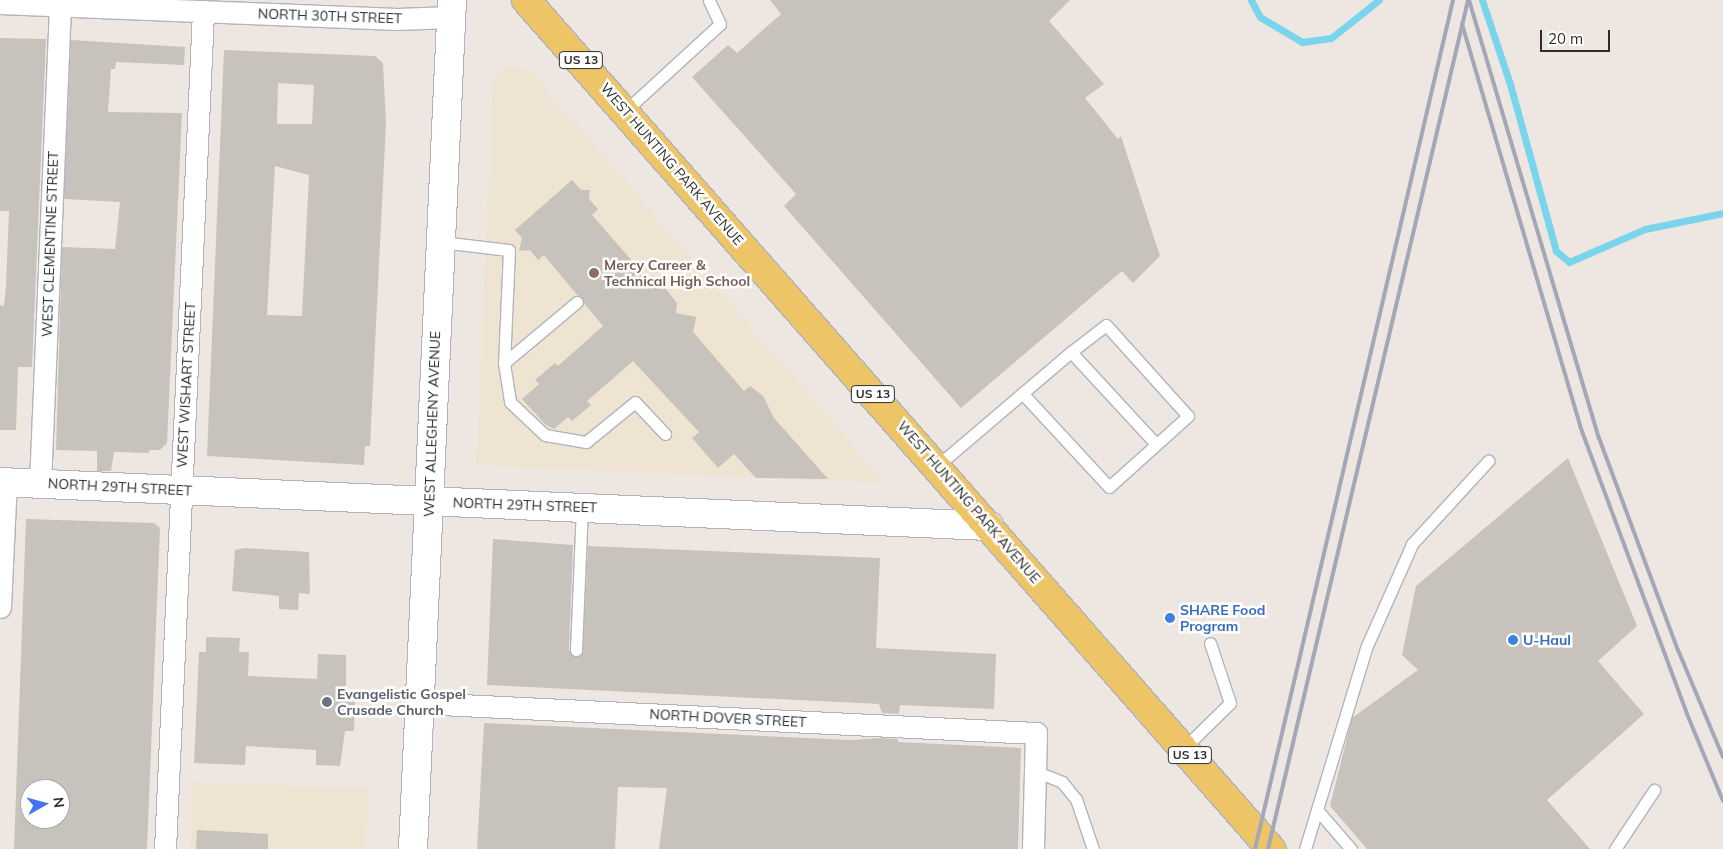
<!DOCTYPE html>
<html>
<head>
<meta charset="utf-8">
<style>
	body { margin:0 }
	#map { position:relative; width:1723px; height:849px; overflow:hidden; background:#eee7e1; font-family:Mulish,sans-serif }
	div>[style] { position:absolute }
	.education>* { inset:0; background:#efe3d1 }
	.stream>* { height:7px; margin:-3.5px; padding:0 3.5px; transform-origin:3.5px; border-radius:3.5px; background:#78d5ec }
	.building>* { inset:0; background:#c7c2bc }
	.roads { filter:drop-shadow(1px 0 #b1b4bd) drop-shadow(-1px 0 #b1b4bd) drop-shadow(0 1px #b1b4bd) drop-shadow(0 -1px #b1b4bd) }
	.lane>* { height:11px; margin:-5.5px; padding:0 5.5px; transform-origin:5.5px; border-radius:5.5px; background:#fff }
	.street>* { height:21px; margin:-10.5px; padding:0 10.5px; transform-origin:10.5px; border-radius:10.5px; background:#fff }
	.secondary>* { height:28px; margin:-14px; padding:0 14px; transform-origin:14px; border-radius:14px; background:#fff }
	.primary>* { height:28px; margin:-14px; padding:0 14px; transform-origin:14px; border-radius:14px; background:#edc566 }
	.rail>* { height:4px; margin:-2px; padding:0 2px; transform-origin:2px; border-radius:2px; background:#a3a7b7 }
	.dots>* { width:14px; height:14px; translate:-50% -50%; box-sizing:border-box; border:2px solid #fff; border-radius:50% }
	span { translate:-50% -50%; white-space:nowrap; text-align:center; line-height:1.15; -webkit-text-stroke:5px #fff; paint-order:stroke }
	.shield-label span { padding:1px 4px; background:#fff; border:1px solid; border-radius:4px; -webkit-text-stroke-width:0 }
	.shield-label { font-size:12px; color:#2d2d2d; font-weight:700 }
	.street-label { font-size:14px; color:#2d2d2d }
	.education-label { font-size:14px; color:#785e54; font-weight:700 }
	.left { translate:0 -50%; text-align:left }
	.shop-label { font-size:14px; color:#366cbe; font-weight:700 }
	.worship-label { font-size:14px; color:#5b616d; font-weight:700 }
	.north { position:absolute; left:20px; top:779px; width:50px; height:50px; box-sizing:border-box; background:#fff; border:1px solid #ababab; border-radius:50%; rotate:83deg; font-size:14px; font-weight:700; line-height:20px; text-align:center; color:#2d2d2d }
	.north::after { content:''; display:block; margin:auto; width:18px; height:22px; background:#4673f5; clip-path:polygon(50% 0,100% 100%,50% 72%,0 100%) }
	.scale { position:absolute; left:1540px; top:30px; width:70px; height:22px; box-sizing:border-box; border:2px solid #2d2d2d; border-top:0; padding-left:6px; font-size:15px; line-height:18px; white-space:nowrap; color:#2d2d2d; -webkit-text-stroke:4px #fff; paint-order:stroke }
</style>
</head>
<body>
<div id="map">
	<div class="education">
		<div style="clip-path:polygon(509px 66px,530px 71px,885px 483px,476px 465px,493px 80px)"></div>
		<div style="clip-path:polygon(192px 782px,369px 789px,366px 849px,190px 849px)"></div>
	</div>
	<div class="stream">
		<div style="left:1251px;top:0;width:19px;rotate:62deg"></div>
		<div style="left:1260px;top:17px;width:49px;rotate:30.8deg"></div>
		<div style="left:1302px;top:42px;width:29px;rotate:-8deg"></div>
		<div style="left:1331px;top:38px;width:61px;rotate:-38.4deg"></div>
		<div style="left:1482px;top:0;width:89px;rotate:71.6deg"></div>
		<div style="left:1510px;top:84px;width:173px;rotate:74.6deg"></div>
		<div style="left:1556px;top:251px;width:17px;rotate:40deg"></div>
		<div style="left:1569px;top:262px;width:83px;rotate:-23.5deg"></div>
		<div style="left:1645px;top:229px;width:80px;rotate:-11.6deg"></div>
	</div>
	<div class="building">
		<div style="clip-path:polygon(770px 0,1070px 0,1049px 21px,1104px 84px,1085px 98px,1118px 139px,1121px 136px,1160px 256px,1133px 283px,1122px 271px,961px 408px,784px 206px,796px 194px,692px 77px,728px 45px,737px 53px,781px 14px)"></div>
		<div style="clip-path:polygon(0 38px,46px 39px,32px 367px,18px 367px,16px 430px,0 430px,0 305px,4px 306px,6px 286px,9px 211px,0 211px)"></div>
		<div style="clip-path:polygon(71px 40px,185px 47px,184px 65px,116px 62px,115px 69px,111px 69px,108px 112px,182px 113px,167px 443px,160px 450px,149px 450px,149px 453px,114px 452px,111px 471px,97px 471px,97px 451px,56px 450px,62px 247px,115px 249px,120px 202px,64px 199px)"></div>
		<div style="clip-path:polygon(evenodd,224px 50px,375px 56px,383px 63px,386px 123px,370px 446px,365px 446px,364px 465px,207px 456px,224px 50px,278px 83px,314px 85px,312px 124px,277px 124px,278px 83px,224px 50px,275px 166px,309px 175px,302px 316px,267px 315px,275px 166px)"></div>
		<div style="clip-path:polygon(572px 180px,581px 190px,590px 190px,589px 199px,598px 209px,592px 215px,647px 278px,662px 276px,661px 283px,677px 303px,676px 313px,696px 317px,693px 332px,744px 391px,750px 386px,763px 396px,774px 418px,828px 479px,756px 478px,734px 454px,718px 468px,692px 438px,699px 432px,633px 361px,587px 401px,591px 405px,572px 421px,568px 417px,554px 429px,545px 424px,522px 399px,539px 384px,535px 380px,555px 363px,558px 366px,603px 326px,544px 255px,538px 260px,530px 250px,519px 251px,522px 238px,515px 230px)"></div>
		<div style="clip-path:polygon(1568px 458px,1637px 626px,1598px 661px,1644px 714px,1547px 800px,1590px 849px,1367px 849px,1330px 806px,1352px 718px,1418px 670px,1402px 655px,1416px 586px)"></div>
		<div style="clip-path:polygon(evenodd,26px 519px,154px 523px,160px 528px,147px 849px,14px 849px,26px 519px,30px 789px,60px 789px,60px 819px,30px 819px,30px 789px)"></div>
		<div style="clip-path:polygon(493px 539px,573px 545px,569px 650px,575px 657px,583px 650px,588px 546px,880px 558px,876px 648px,996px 654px,994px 709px,900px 705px,899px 714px,882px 713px,879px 704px,487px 685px)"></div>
		<div style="clip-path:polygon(245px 548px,309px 552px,310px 594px,299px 593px,298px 610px,279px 609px,279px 596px,232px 591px,235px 550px)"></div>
		<div style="clip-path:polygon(206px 637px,240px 638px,239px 652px,249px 652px,248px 676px,317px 679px,318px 654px,346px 655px,346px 701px,355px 702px,354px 731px,345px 731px,340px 766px,316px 765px,316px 750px,246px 746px,245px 765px,194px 763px,199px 652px,206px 652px)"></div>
		<div style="clip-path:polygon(484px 723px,851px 740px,879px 738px,898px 739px,898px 742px,1021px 748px,1018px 849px,659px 849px,667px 788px,618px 787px,615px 849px,477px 849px)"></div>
		<div style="clip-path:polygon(197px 830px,268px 834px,268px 849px,196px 849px)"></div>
	</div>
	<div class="roads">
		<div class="lane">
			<div style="left:625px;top:111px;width:129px;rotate:-42.5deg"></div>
			<div style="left:720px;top:24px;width:26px;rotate:-115deg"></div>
			<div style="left:441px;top:242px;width:68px;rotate:6.7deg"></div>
			<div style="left:509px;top:250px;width:113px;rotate:92.5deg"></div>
			<div style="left:504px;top:363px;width:95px;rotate:-39.9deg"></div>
			<div style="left:1071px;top:352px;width:125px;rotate:47.3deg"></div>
			<div style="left:504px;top:363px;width:39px;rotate:81deg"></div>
			<div style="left:510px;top:402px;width:48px;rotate:43.3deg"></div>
			<div style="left:545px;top:435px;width:42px;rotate:9.7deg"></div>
			<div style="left:586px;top:442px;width:63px;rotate:-39.2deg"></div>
			<div style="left:635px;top:402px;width:44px;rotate:46.8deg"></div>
			<div style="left:937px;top:466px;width:176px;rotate:-40.4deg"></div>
			<div style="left:1071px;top:352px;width:44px;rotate:-37.6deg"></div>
			<div style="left:1106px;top:325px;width:122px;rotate:48deg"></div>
			<div style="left:1188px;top:416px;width:106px;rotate:138.1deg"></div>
			<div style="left:1109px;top:487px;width:128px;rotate:-132.8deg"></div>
			<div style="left:576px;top:650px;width:142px;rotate:-87.6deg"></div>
			<div style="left:1184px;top:748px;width:64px;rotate:-44.4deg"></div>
			<div style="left:1230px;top:703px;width:63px;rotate:-108.4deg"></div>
			<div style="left:1035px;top:771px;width:29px;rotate:22deg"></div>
			<div style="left:1062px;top:782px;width:22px;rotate:51deg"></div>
			<div style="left:1076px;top:799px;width:53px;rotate:71.2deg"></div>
			<div style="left:1319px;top:812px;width:49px;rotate:49.1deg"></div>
			<div style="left:1305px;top:849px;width:210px;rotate:-73.1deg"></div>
			<div style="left:1366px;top:648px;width:114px;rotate:-66.1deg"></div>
			<div style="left:1412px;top:544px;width:113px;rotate:-47.5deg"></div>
			<div style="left:1615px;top:849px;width:71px;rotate:-56.5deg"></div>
		</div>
		<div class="street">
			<div style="left:0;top:3px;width:397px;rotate:2.3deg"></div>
			<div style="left:397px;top:19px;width:54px;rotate:-2.1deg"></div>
			<div style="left:40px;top:484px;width:479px;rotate:-87.6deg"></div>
			<div style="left:0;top:607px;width:125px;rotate:-87.3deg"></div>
			<div style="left:420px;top:703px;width:617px;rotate:2.79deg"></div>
			<div style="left:1036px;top:733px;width:116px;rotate:91.5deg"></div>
			<div style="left:165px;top:849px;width:839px;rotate:-87.4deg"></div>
		</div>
		<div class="secondary">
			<div style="left:0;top:482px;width:990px;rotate:2.55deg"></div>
			<div style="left:413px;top:849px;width:850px;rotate:-87.37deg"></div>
		</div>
		<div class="primary">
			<div style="left:526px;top:0;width:1130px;rotate:48.73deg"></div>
		</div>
	</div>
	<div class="rail">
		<div style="left:1469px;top:0;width:457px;rotate:73.5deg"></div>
		<div style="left:1599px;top:438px;width:226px;rotate:69.6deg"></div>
		<div style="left:1678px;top:650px;width:116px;rotate:67.2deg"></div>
		<div style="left:1462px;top:24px;width:419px;rotate:73.6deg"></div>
		<div style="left:1580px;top:426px;width:307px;rotate:69.6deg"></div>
		<div style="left:1687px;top:714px;width:94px;rotate:67.5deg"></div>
		<div style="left:1255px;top:849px;width:872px;rotate:-76.87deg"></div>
		<div style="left:1268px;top:849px;width:872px;rotate:-76.74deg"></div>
	</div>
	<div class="dots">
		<div style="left:594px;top:273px;background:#8d6e63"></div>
		<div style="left:1170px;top:618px;background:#3f7fe0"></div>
		<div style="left:1513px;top:640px;background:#3f7fe0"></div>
		<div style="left:327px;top:702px;background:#6b7280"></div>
	</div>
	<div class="shield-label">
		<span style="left:581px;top:60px">US 13</span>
		<span style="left:873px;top:394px">US 13</span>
		<span style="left:1190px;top:755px">US 13</span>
	</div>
	<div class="street-label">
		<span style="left:330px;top:16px;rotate:2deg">NORTH 30TH STREET</span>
		<span style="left:672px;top:164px;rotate:49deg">WEST HUNTING PARK AVENUE</span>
		<span style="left:50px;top:244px;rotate:-88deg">WEST CLEMENTINE STREET</span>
		<span style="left:186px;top:385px;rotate:-87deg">WEST WISHART STREET</span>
		<span style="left:432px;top:424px;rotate:-88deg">WEST ALLEGHENY AVENUE</span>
		<span style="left:120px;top:487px;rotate:3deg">NORTH 29TH STREET</span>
		<span style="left:969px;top:502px;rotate:49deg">WEST HUNTING PARK AVENUE</span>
		<span style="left:525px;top:505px;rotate:2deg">NORTH 29TH STREET</span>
		<span style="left:728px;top:718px;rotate:3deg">NORTH DOVER STREET</span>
	</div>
	<div class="education-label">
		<span class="left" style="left:604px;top:273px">Mercy Career &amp;<br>Technical High School</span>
	</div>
	<div class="shop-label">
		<span class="left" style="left:1180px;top:618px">SHARE Food<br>Program</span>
		<span class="left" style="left:1523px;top:640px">U-Haul</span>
	</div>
	<div class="worship-label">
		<span class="left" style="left:337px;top:702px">Evangelistic Gospel<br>Crusade Church</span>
	</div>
	<div class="north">N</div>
	<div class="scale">20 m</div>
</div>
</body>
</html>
